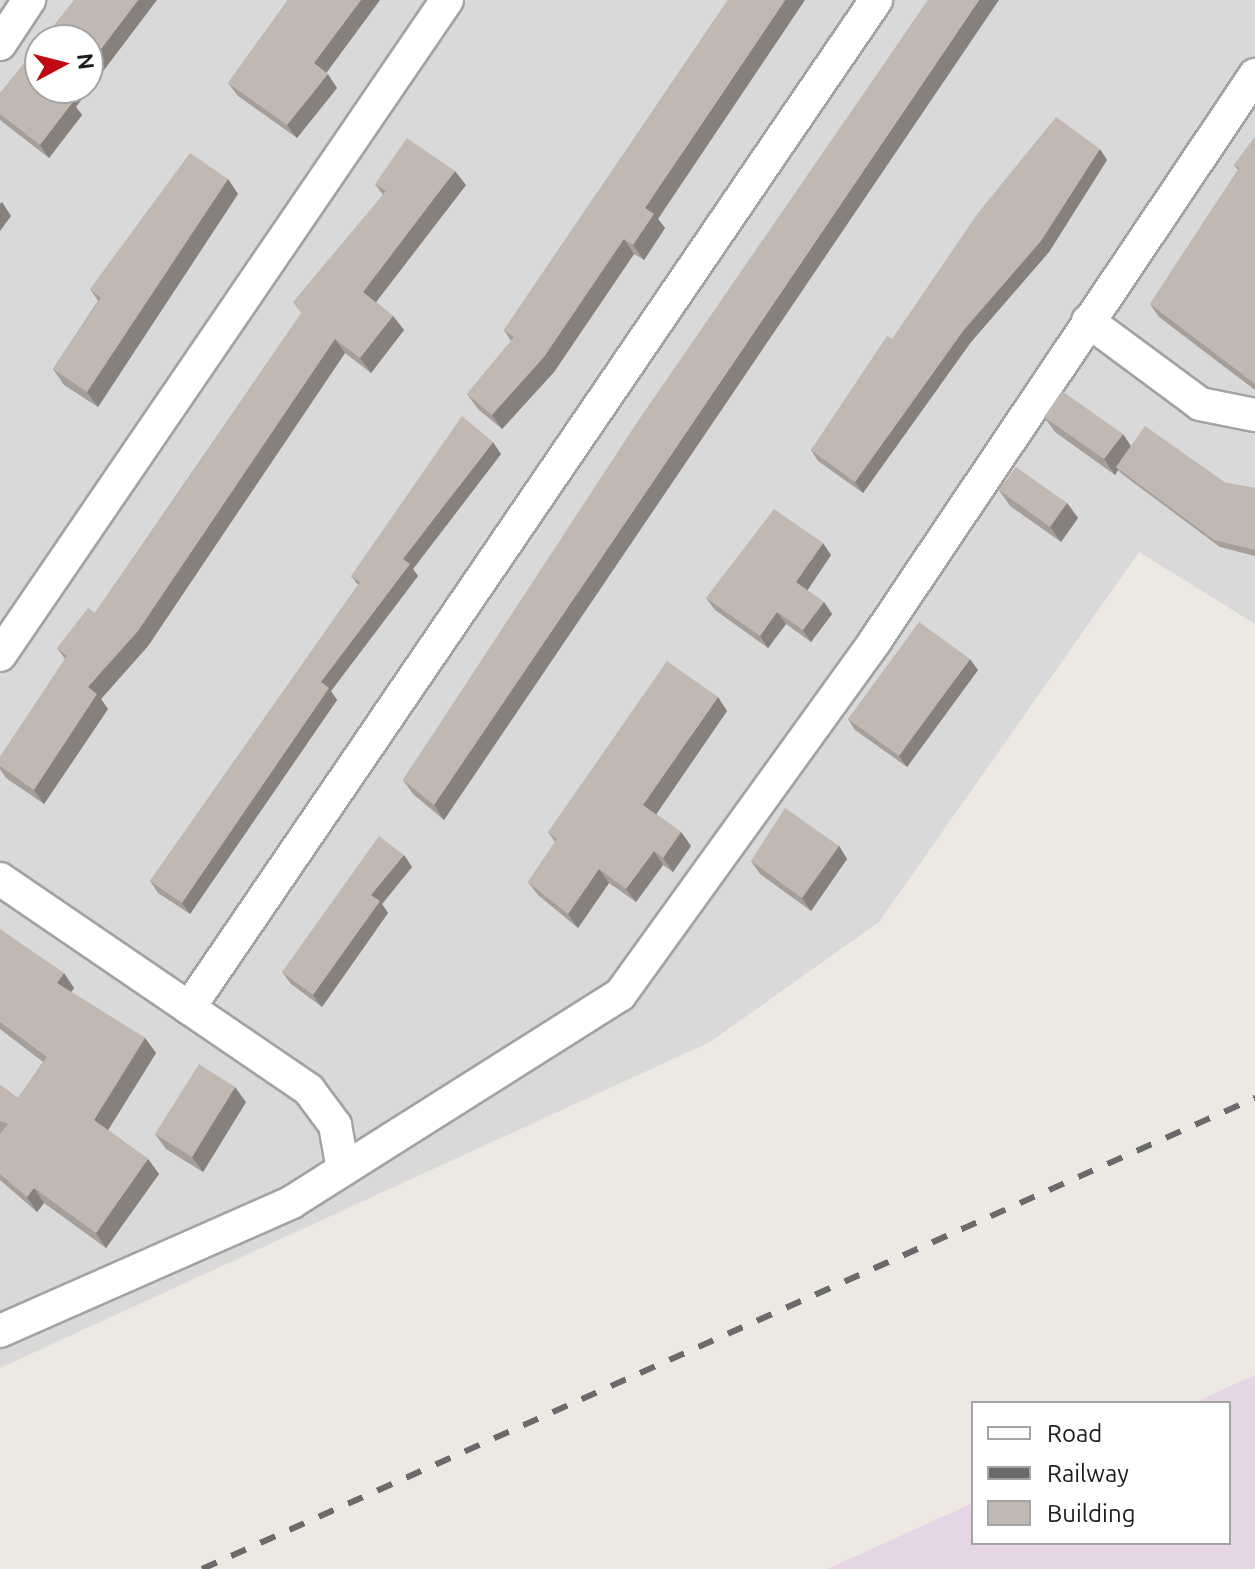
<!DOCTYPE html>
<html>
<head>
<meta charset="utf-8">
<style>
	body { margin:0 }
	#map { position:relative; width:1255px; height:1569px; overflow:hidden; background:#ede9e2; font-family:Ubuntu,sans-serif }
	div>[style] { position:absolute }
	.residential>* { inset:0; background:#dad9d9 }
	.industrial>* { inset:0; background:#e6d5e4 }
	.roads { filter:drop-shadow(2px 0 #a3a3a3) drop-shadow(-2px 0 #a3a3a3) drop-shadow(0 2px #a3a3a3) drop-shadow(0 -2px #a3a3a3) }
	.street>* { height:32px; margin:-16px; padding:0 16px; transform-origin:16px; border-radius:16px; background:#fff }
	.rail>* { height:6px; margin-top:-3px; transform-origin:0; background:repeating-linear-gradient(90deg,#6a6a6a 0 16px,transparent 0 32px) }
	.wall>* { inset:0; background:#a69e99 }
	.shaded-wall>* { inset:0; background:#87817d }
	.building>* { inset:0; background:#c1b8b2 }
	span { translate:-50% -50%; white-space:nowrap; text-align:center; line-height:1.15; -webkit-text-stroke:6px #fff; paint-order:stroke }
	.legend { position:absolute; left:971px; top:1401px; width:260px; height:144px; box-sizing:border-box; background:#fff; border:2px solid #a4a4a4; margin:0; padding:10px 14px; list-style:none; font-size:24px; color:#1c1c1c }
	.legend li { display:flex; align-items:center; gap:16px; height:40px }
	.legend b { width:40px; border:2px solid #a4a4a4 }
	.north { position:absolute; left:24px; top:24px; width:80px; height:80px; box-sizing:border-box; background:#fff; border:2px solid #a4a4a4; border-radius:50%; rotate:83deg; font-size:22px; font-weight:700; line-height:32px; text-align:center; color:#1c1c1c }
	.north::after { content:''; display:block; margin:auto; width:28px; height:36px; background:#bf0a13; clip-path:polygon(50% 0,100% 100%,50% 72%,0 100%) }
</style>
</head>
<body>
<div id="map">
	<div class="residential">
		<div style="clip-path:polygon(evenodd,0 0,1255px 0,1255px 624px,1139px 552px,879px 922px,710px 1042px,0 1368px,0 0,40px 40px,88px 40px,88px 88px,40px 88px,40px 40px)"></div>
	</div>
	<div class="industrial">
		<div style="clip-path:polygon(1255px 1375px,1255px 1569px,827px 1569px,973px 1503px,973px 1543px,1229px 1543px,1229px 1403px,1193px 1403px)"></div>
	</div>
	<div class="roads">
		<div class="street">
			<div style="left:0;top:44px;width:53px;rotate:-56.6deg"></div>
			<div style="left:1088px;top:321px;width:139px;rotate:36.5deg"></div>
			<div style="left:1200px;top:404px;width:56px;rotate:11.3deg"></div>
			<div style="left:0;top:655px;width:793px;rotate:-55.69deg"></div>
			<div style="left:0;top:879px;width:374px;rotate:34.3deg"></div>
			<div style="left:309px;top:1090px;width:44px;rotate:53.4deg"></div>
			<div style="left:335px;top:1125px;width:45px;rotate:79.7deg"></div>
			<div style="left:189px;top:1008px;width:1220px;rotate:-55.72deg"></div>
			<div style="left:0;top:1331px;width:319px;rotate:-23.8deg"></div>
			<div style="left:292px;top:1202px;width:388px;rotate:-32.3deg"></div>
			<div style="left:620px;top:995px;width:436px;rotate:-54.2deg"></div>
			<div style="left:875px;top:641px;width:682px;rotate:-56.12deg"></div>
		</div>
	</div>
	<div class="rail">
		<div style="left:202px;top:1569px;width:1154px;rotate:-24.1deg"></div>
	</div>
	<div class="wall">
		<div style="clip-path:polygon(288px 0,380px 0,326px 73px,337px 88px,297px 138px,238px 96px,228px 83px)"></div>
		<div style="clip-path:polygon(728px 0,658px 219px,665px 228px,644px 260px,634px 254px,554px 372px,502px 429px,478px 409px,467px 394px,511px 341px,504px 330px)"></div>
		<div style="clip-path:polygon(928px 0,444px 820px,413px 794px,403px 780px)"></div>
		<div style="clip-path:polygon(0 93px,76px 107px,82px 115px,49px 158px,0 120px)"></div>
		<div style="clip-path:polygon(1255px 137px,1255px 390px,1159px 317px,1150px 304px,1238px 170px,1234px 165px)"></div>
		<div style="clip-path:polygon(1107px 160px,1049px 252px,971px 342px,863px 493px,818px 461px,811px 450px,892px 339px)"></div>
		<div style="clip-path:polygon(228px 179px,238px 194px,98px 407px,64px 385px,53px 369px,98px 301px,90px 289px)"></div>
		<div style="clip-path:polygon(375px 184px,466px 185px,376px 302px,393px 316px,404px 330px,371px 373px,345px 353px,148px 646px,101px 699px,108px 709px,44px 804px,6px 778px,0 769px,0 757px,65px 659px,57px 648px,95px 613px,383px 195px)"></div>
		<div style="clip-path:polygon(1044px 417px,1131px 446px,1226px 483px,1255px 488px,1255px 556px,1220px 547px,1122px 474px,1118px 470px,1115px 475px,1055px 432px)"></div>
		<div style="clip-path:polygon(501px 454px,413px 569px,418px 576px,331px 691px,337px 700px,190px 914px,158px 893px,150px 881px,358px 585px,351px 576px)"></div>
		<div style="clip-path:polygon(999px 490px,1067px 503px,1078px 518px,1061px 542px,1010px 506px)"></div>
		<div style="clip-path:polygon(831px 555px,807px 590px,824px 602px,832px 614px,811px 642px,786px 624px,768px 648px,715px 610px,706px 598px)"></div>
		<div style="clip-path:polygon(978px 670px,907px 767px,855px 730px,848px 719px)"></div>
		<div style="clip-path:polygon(727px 711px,656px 814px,681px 832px,691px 846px,673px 872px,663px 865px,636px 902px,609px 883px,578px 928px,538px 895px,528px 882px,555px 842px,548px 832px)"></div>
		<div style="clip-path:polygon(839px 846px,847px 859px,811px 911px,760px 874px,751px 861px)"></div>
		<div style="clip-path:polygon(404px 855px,412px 867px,382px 904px,388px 913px,322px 1007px,291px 984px,282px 972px)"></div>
		<div style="clip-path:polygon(0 929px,74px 988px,71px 992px,145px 1038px,156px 1053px,108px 1130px,148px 1159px,159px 1174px,106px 1248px,44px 1203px,37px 1212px,0 1180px,0 1085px,18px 1098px,43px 1062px,0 1029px)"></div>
		<div style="clip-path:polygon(246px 1102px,203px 1172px,166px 1149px,155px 1134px)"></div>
	</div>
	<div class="shaded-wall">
		<div style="clip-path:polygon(138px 0,157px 0,76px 107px,82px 115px,49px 158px,40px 145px,65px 96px,71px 88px,88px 88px,88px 66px)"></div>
		<div style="clip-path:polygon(361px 0,380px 0,324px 76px,314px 63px)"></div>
		<div style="clip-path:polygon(785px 0,805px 0,658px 219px,665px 228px,644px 260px,633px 245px,645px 208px)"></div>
		<div style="clip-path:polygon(979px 0,999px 0,444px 820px,434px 805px)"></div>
		<div style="clip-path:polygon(328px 74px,337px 88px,297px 138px,287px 125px)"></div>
		<div style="clip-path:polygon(1100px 149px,1107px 160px,1049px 252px,971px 342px,863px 493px,855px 482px,963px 331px)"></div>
		<div style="clip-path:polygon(455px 171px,466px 185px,373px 306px,363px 292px)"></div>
		<div style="clip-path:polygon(228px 179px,238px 194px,98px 407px,87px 392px)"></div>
		<div style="clip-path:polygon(2px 202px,11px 216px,0 231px,0 204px)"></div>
		<div style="clip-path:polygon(624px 239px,634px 254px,554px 372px,502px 429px,492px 415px)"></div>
		<div style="clip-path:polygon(393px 316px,404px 330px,371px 373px,360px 358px)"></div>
		<div style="clip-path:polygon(335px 339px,345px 353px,148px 646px,101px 699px,108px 709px,44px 804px,34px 790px,88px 687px)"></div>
		<div style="clip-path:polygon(1123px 434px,1133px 449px,1116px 467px,1118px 470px,1115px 475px,1104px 459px)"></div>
		<div style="clip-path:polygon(493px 442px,501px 454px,413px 569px,418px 576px,331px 691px,337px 700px,190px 914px,182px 903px,321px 682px,403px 559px)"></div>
		<div style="clip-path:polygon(1067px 503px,1078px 518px,1061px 542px,1050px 527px)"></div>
		<div style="clip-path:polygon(823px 543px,831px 555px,805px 594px,796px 582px)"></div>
		<div style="clip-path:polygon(824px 602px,832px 614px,811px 642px,803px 630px)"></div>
		<div style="clip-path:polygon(777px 612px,786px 624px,768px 648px,760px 636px)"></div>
		<div style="clip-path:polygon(970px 659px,978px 670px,907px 767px,899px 756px)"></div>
		<div style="clip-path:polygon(718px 697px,727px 711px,653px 819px,643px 805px)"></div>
		<div style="clip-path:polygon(681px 832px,691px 846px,673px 872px,663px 858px)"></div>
		<div style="clip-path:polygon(839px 846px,847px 859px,811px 911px,802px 898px)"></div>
		<div style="clip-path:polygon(654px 851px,663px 865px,636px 902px,626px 889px)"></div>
		<div style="clip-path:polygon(404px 855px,412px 867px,382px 904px,388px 913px,322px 1007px,313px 995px,371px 895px)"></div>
		<div style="clip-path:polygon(599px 869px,609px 883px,578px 928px,568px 914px)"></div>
		<div style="clip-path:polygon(64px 973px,74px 988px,67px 998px,57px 983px)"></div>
		<div style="clip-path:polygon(145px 1038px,156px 1053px,105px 1135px,94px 1120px)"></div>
		<div style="clip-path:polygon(235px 1087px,246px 1102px,203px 1172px,192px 1157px)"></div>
		<div style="clip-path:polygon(148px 1159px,159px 1174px,106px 1248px,96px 1233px)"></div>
		<div style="clip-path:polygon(34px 1188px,44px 1203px,37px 1212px,27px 1197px)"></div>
	</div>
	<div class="building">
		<div style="clip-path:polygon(74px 0,138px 0,88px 66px,88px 40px,42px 40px)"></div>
		<div style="clip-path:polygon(288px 0,361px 0,314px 63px,328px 74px,287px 125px,228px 83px)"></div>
		<div style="clip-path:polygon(728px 0,785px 0,645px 208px,654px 214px,633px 245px,624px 239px,544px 357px,492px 415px,467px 394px,514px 337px,504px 330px)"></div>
		<div style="clip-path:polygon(928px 0,979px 0,434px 805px,403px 780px,638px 421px)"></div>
		<div style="clip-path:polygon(40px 43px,40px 88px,71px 88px,65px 96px,73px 102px,40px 145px,0 114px,0 93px)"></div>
		<div style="clip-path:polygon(1056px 117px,1100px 149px,1041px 241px,963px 331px,855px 482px,811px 450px,887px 336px,892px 339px,978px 213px)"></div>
		<div style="clip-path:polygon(1255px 137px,1255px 384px,1150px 304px,1239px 168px,1234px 165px)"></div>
		<div style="clip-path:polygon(407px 138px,455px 171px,363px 292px,393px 316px,360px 358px,335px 339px,138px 631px,88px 687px,97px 694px,34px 790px,0 766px,0 757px,67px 656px,57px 648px,88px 608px,95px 613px,190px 476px,301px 313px,293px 302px,386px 191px,375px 184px)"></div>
		<div style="clip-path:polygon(190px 153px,228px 179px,87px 392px,53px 369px,101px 298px,90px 289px)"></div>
		<div style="clip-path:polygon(1062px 391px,1123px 434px,1104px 459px,1044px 417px)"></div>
		<div style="clip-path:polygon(462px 416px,493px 442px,403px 559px,410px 564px,321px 682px,329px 688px,182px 903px,150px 881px,360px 582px,351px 576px)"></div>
		<div style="clip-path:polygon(1145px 426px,1226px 483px,1255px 488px,1255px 550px,1214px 540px,1116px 467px)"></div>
		<div style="clip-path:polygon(1016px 467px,1067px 503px,1050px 527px,999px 490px)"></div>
		<div style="clip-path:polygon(774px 509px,823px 543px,796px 582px,824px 602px,803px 630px,777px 612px,760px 636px,706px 598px)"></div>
		<div style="clip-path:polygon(919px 622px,970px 659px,899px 756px,848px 719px)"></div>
		<div style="clip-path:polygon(667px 661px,718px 697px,643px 805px,681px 832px,663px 858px,654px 851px,626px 889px,599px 869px,568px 914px,528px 882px,557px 839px,548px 832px)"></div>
		<div style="clip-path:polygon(785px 808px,839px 846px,802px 898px,751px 861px)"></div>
		<div style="clip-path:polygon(379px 836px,404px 855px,371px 895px,380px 901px,313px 995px,282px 972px)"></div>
		<div style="clip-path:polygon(0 929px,64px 973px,57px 983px,145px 1038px,94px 1120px,148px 1159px,96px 1233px,34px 1188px,27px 1197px,0 1174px,0 1134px,8px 1124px,0 1121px,0 1085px,18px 1098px,47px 1057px,0 1022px)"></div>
		<div style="clip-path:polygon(199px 1064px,235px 1087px,192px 1157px,155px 1134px)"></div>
	</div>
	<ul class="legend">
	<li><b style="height:10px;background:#fff"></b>Road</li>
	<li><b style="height:10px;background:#6a6a6a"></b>Railway</li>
	<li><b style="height:22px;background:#c1b8b2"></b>Building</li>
	</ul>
	<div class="north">N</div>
</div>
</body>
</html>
